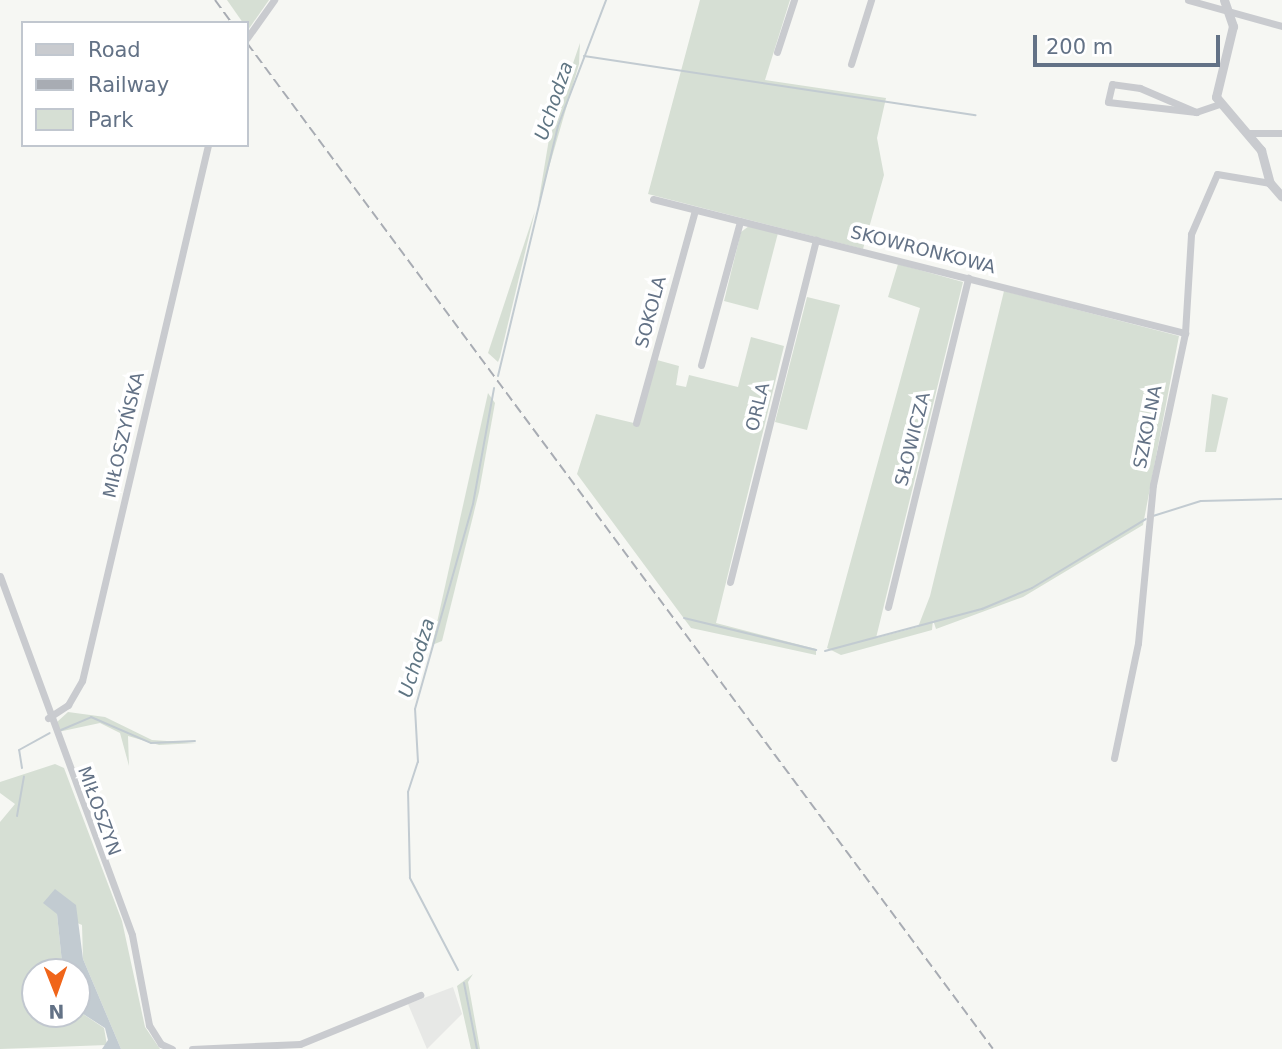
<!DOCTYPE html>
<html>
<head>
<meta charset="utf-8">
<style>
	body { margin:0 }
	#map { position:relative; width:1282px; height:1049px; overflow:hidden; background:#f6f7f3; font-family:"DejaVu Sans",sans-serif }
	div>[style] { position:absolute }
	.built>* { inset:0; background:#e7e8e6 }
	.green>* { inset:0; background:#d6dfd4 }
	.water>* { inset:0; background:#c2cbd1 }
	.stream>* { height:2px; margin:-1px; padding:0 1px; transform-origin:1px; border-radius:1px; background:#c2cbd1 }
	.minor>* { height:7px; margin:-3.5px; padding:0 3.5px; transform-origin:3.5px; border-radius:3.5px; background:#c9cbcf }
	.tertiary>* { height:9px; margin:-4.5px; padding:0 4.5px; transform-origin:4.5px; border-radius:4.5px; background:#c9cbcf }
	.rail>* { height:2px; margin-top:-1px; transform-origin:0; background:repeating-linear-gradient(90deg,#a8acb3 0 10px,transparent 0 15px) }
	span { translate:-50% -50%; white-space:nowrap; text-align:center; line-height:1.15; -webkit-text-stroke:7px #fff; paint-order:stroke }
	.street-label { font-size:18px; color:#637286 }
	.water-label { font-size:19px; color:#5f7583; font-style:italic }
	.legend { position:absolute; left:21px; top:21px; width:228px; height:126px; box-sizing:border-box; background:#fff; border:2px solid #c1c7cf; margin:0; padding:9px 12px; list-style:none; font-size:21px; color:#637286 }
	.legend li { display:flex; align-items:center; gap:14px; height:35px }
	.legend b { width:35px; border:2px solid #c1c7cf }
	.north { position:absolute; left:21px; top:958px; width:70px; height:70px; box-sizing:border-box; background:#fff; border:2px solid #c1c7cf; border-radius:50%; rotate:179deg; font-size:19px; font-weight:700; line-height:28px; text-align:center; color:#637286 }
	.north::after { content:''; display:block; margin:auto; width:24px; height:32px; background:#f0651a; clip-path:polygon(50% 0,100% 100%,50% 72%,0 100%) }
	.scale { position:absolute; left:1033px; top:35px; width:187px; height:32px; box-sizing:border-box; border:4px solid #637286; border-top:0; padding-left:9px; font-size:21px; line-height:24px; white-space:nowrap; color:#637286; -webkit-text-stroke:5px #fff; paint-order:stroke }
</style>
</head>
<body>
<div id="map">
	<div class="built">
		<div style="clip-path:polygon(453px 987px,462px 1014px,427px 1049px,408px 1004px)"></div>
	</div>
	<div class="green">
		<div style="clip-path:polygon(227px 0,269px 0,248px 30px)"></div>
		<div style="clip-path:polygon(700px 0,790px 0,765px 80px,886px 98px,877px 138px,884px 175px,863px 249px,648px 194px)"></div>
		<div style="clip-path:polygon(580px 43px,579px 64px,538px 205px,551px 127px)"></div>
		<div style="clip-path:polygon(535px 211px,500px 357px,498px 362px,488px 353px)"></div>
		<div style="clip-path:polygon(749px 226px,778px 233px,758px 310px,724px 301px,741px 232px)"></div>
		<div style="clip-path:polygon(898px 264px,963px 282px,876px 638px,918px 627px,930px 596px,1004px 291px,1179px 336px,1143px 525px,1023px 597px,936px 629px,933px 620px,932px 630px,841px 655px,827px 648px,920px 308px,888px 297px)"></div>
		<div style="clip-path:polygon(807px 297px,840px 305px,807px 430px,775px 422px)"></div>
		<div style="clip-path:polygon(751px 337px,784px 346px,716px 623px,816px 649px,816px 655px,691px 628px,577px 474px,596px 414px,638px 424px,657px 360px,679px 366px,676px 385px,686px 387px,689px 375px,738px 387px)"></div>
		<div style="clip-path:polygon(488px 393px,495px 403px,479px 492px,442px 641px,432px 645px)"></div>
		<div style="clip-path:polygon(1212px 394px,1228px 398px,1216px 452px,1205px 452px)"></div>
		<div style="clip-path:polygon(68px 712px,105px 717px,152px 740px,197px 743px,159px 745px,128px 736px,129px 766px,120px 733px,100px 723px,58px 732px,57px 722px)"></div>
		<div style="clip-path:polygon(55px 764px,64px 768px,122px 921px,145px 1027px,160px 1049px,121px 1049px,83px 959px,82px 925px,57px 914px,63px 972px,35px 972px,35px 1014px,77px 1010px,104px 1028px,107px 1045px,0 1049px,0 822px,15px 804px,0 793px,0 782px)"></div>
		<div style="clip-path:polygon(473px 974px,468px 982px,480px 1049px,471px 1049px,457px 986px)"></div>
	</div>
	<div class="water">
		<div style="clip-path:polygon(55px 889px,76px 905px,83px 959px,121px 1049px,102px 1049px,108px 1040px,105px 1028px,77px 1010px,77px 972px,63px 972px,57px 914px,43px 903px)"></div>
	</div>
	<div class="stream">
		<div style="left:584px;top:56px;width:396px;rotate:8.6deg"></div>
		<div style="left:498px;top:376px;width:257px;rotate:-76.5deg"></div>
		<div style="left:558px;top:126px;width:135px;rotate:-69.1deg"></div>
		<div style="left:1153px;top:516px;width:50px;rotate:-17.4deg"></div>
		<div style="left:1201px;top:501px;width:81px;rotate:-1.4deg"></div>
		<div style="left:684px;top:618px;width:136px;rotate:13.6deg"></div>
		<div style="left:825px;top:651px;width:163px;rotate:-15deg"></div>
		<div style="left:982px;top:609px;width:54px;rotate:-22.8deg"></div>
		<div style="left:1032px;top:588px;width:133px;rotate:-31.2deg"></div>
		<div style="left:61px;top:730px;width:33px;rotate:-23deg"></div>
		<div style="left:91px;top:717px;width:65px;rotate:23.4deg"></div>
		<div style="left:151px;top:743px;width:44px;rotate:-2.6deg"></div>
		<div style="left:22px;top:768px;width:18px;rotate:-99deg"></div>
		<div style="left:19px;top:750px;width:35px;rotate:-29deg"></div>
		<div style="left:17px;top:816px;width:40px;rotate:-80deg"></div>
		<div style="left:458px;top:970px;width:104px;rotate:-117.6deg"></div>
		<div style="left:410px;top:878px;width:86px;rotate:-91.3deg"></div>
		<div style="left:408px;top:792px;width:32px;rotate:-72deg"></div>
		<div style="left:418px;top:762px;width:53px;rotate:-93.2deg"></div>
		<div style="left:415px;top:709px;width:213px;rotate:-74.2deg"></div>
		<div style="left:473px;top:504px;width:118px;rotate:-79.7deg"></div>
		<div style="left:464px;top:983px;width:67px;rotate:78.9deg"></div>
	</div>
	<div class="minor">
		<div style="left:1188px;top:0;width:98px;rotate:15.5deg"></div>
		<div style="left:247px;top:38px;width:47px;rotate:-54.6deg"></div>
		<div style="left:777px;top:52px;width:55px;rotate:-71.9deg"></div>
		<div style="left:851px;top:64px;width:67px;rotate:-72.6deg"></div>
		<div style="left:1196px;top:112px;width:61px;rotate:-156.8deg"></div>
		<div style="left:1140px;top:88px;width:28px;rotate:-172deg"></div>
		<div style="left:1112px;top:84px;width:18px;rotate:103deg"></div>
		<div style="left:1108px;top:102px;width:89px;rotate:6.5deg"></div>
		<div style="left:1196px;top:112px;width:24px;rotate:-19deg"></div>
		<div style="left:1247px;top:133px;width:35px"></div>
		<div style="left:653px;top:199px;width:549px;rotate:14.14deg"></div>
		<div style="left:701px;top:365px;width:149px;rotate:-74.8deg"></div>
		<div style="left:636px;top:423px;width:221px;rotate:-74.5deg"></div>
		<div style="left:0;top:576px;width:382px;rotate:69.8deg"></div>
		<div style="left:132px;top:935px;width:92px;rotate:79.3deg"></div>
		<div style="left:149px;top:1025px;width:22px;rotate:58deg"></div>
		<div style="left:161px;top:1044px;width:12px;rotate:24deg"></div>
		<div style="left:730px;top:582px;width:353px;rotate:-75.9deg"></div>
		<div style="left:888px;top:607px;width:339px;rotate:-76.3deg"></div>
		<div style="left:48px;top:718px;width:24px;rotate:-33deg"></div>
		<div style="left:68px;top:705px;width:28px;rotate:-60deg"></div>
		<div style="left:82px;top:681px;width:551px;rotate:-76.77deg"></div>
		<div style="left:1114px;top:758px;width:117px;rotate:-78.2deg"></div>
		<div style="left:1138px;top:643px;width:159px;rotate:-84.6deg"></div>
		<div style="left:1153px;top:485px;width:155px;rotate:-78.1deg"></div>
		<div style="left:1185px;top:333px;width:99px;rotate:-86.5deg"></div>
		<div style="left:1191px;top:234px;width:65px;rotate:-66.6deg"></div>
		<div style="left:1217px;top:174px;width:54px;rotate:9.6deg"></div>
		<div style="left:192px;top:1049px;width:108px;rotate:-2.7deg"></div>
		<div style="left:300px;top:1044px;width:130px;rotate:-22.2deg"></div>
	</div>
	<div class="tertiary">
		<div style="left:1224px;top:0;width:28px;rotate:71deg"></div>
		<div style="left:1233px;top:26px;width:73px;rotate:103.5deg"></div>
		<div style="left:1216px;top:97px;width:70px;rotate:49.7deg"></div>
		<div style="left:1261px;top:150px;width:34px;rotate:75deg"></div>
		<div style="left:1270px;top:183px;width:18px;rotate:49deg"></div>
	</div>
	<div class="rail">
		<div style="left:215px;top:0;width:29px;rotate:54deg"></div>
		<div style="left:247px;top:43px;width:1252px;rotate:53.44deg"></div>
	</div>
	<div class="street-label">
		<span style="left:923px;top:250px;rotate:14deg">SKOWRONKOWA</span>
		<span style="left:651px;top:312px;rotate:-75deg">SOKOLA</span>
		<span style="left:758px;top:407px;rotate:-76deg">ORLA</span>
		<span style="left:1148px;top:427px;rotate:-79deg">SZKOLNA</span>
		<span style="left:124px;top:435px;rotate:-77deg">MIŁOSZYŃSKA</span>
		<span style="left:913px;top:439px;rotate:-76deg">SŁOWICZA</span>
		<span style="left:99px;top:811px;rotate:70deg">MIŁOSZYN</span>
	</div>
	<div class="water-label">
		<span style="left:554px;top:101px;rotate:-71deg">Uchodza</span>
		<span style="left:417px;top:658px;rotate:-73deg">Uchodza</span>
	</div>
	<ul class="legend">
	<li><b style="height:9px;background:#c9cbcf"></b>Road</li>
	<li><b style="height:9px;background:#a8acb3"></b>Railway</li>
	<li><b style="height:19px;background:#d6dfd4"></b>Park</li>
	</ul>
	<div class="north">N</div>
	<div class="scale">200 m</div>
</div>
</body>
</html>
